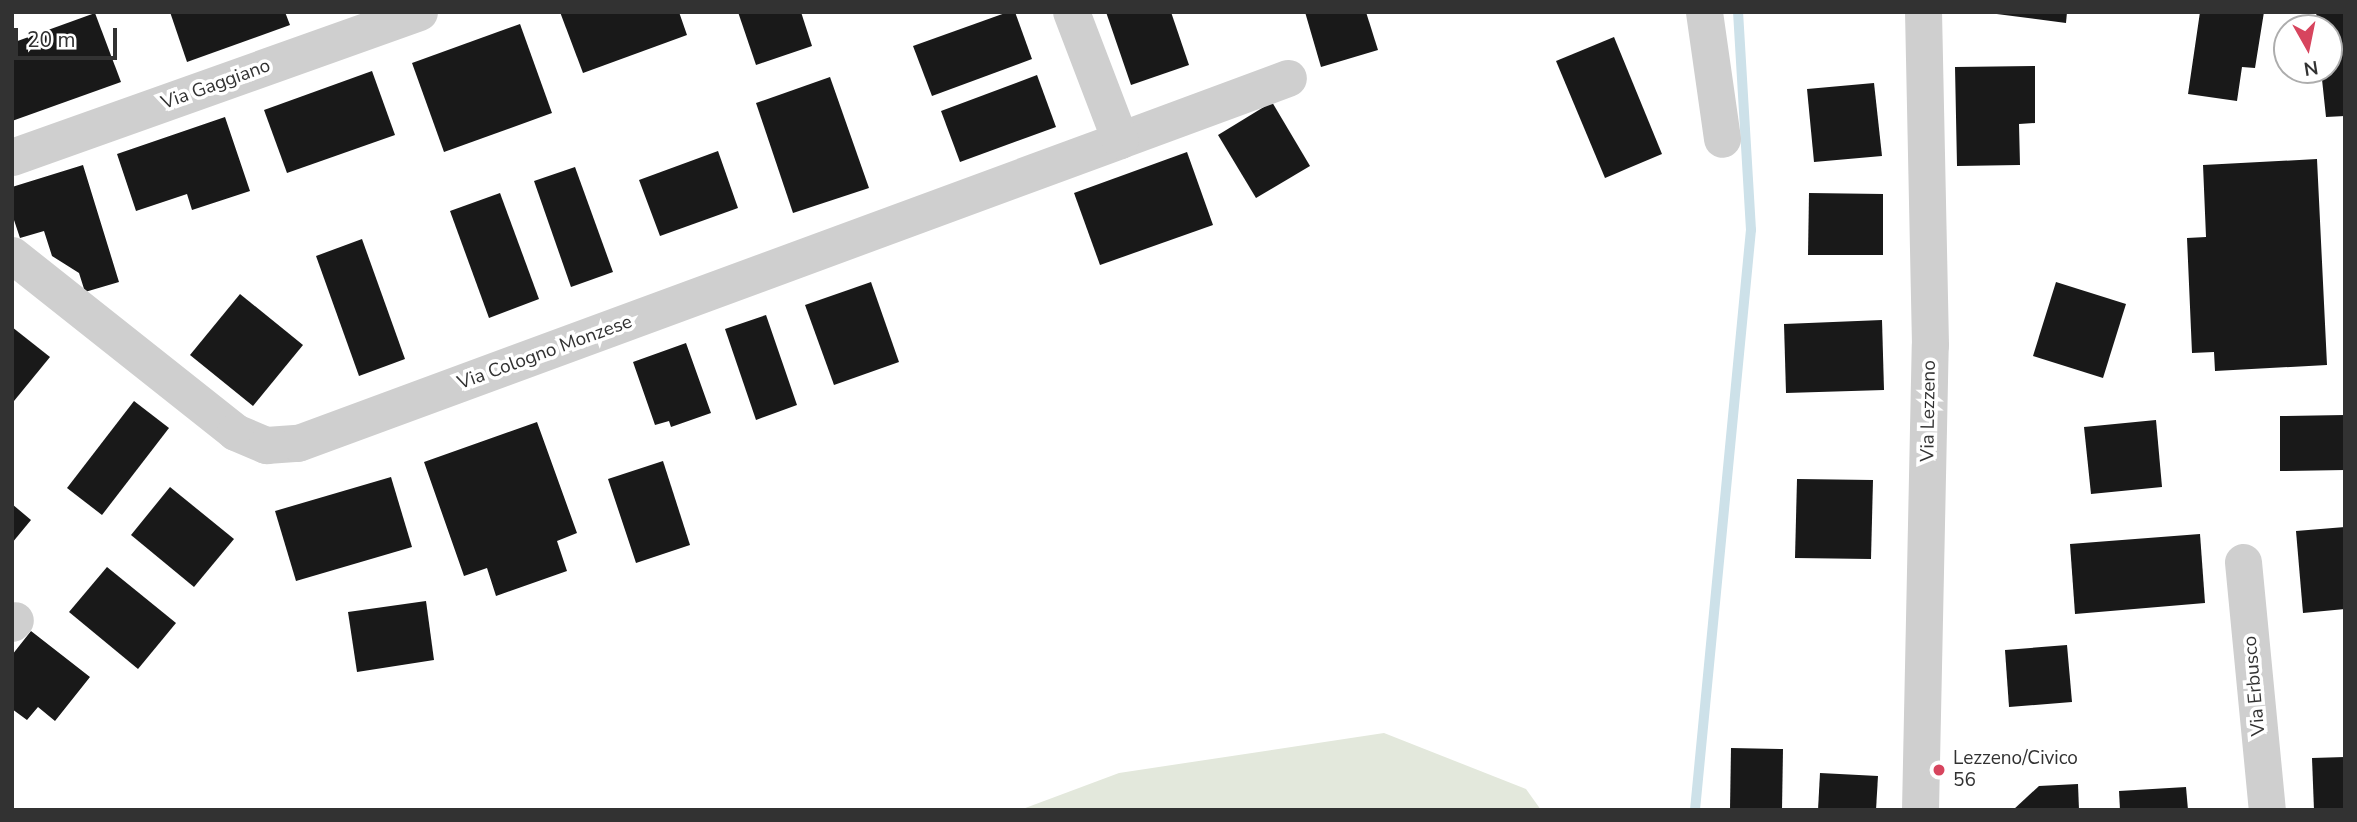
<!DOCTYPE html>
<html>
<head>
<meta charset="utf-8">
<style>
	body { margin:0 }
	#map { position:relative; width:2357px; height:822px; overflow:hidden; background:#fff; font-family:"Nunito Sans",sans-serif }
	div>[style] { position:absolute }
	.green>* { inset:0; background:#e3e8dc }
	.stream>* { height:10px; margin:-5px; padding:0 5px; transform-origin:5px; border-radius:5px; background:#cde1e9 }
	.building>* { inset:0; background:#191919 }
	.minor>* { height:37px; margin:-18.5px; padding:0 18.5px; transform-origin:18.5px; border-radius:18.5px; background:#cfcfcf }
	.dots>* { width:19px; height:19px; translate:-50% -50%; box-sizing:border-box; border:4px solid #fff; border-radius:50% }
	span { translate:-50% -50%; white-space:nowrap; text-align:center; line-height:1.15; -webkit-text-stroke:7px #fff; paint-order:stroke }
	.street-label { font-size:19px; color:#323232 }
	.poi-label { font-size:19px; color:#323232 }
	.left { translate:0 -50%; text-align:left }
	.frame { position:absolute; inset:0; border:14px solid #323232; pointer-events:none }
	.north { position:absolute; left:2273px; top:14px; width:70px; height:70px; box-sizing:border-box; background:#fff; border:2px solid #adadad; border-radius:50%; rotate:171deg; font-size:19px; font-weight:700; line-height:28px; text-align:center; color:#323232 }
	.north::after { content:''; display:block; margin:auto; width:24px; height:32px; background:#d7455e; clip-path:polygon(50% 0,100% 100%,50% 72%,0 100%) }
	.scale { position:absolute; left:14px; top:28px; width:103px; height:32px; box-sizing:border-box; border:4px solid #323232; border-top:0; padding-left:9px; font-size:21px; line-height:24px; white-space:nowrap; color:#323232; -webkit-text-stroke:5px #fff; paint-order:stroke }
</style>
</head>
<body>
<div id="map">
	<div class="green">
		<div style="clip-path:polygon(1384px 733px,1526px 789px,1541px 810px,1020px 810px,1119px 773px)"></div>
	</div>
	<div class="stream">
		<div style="left:1695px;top:810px;width:583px;rotate:-84.49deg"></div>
		<div style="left:1751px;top:230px;width:218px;rotate:-93.4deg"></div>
	</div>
	<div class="building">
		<div style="clip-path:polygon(170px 12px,285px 12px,290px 25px,187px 62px)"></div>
		<div style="clip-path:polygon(560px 12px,679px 12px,687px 35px,583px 73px)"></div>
		<div style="clip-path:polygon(738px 12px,801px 12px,812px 46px,756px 65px)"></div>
		<div style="clip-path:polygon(1008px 12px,1015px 12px,1032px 59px,932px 96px,913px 46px)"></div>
		<div style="clip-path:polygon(1106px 12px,1171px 12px,1189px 65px,1131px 85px)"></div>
		<div style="clip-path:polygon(1305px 12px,1366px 12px,1378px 50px,1321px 67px)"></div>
		<div style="clip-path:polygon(1981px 12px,2067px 12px,2066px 23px)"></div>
		<div style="clip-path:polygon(2200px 12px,2264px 12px,2255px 68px,2242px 67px,2237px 101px,2188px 94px)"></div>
		<div style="clip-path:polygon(2316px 12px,2345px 12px,2345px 116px,2326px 117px,2321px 70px,2329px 70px,2329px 28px,2318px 28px)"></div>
		<div style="clip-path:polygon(95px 13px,121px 82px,12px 121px,12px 43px)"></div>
		<div style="clip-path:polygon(520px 24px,552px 113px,444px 152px,412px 63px)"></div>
		<div style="clip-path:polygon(1614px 37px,1662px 154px,1605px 178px,1556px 61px)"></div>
		<div style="clip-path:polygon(2035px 66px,2035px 123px,2019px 124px,2020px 165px,1957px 166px,1955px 67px)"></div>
		<div style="clip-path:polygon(372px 71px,395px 135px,287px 173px,264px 110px)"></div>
		<div style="clip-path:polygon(1037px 75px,1056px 127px,960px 162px,941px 111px)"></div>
		<div style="clip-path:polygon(830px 77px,869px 188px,793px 213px,756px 103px)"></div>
		<div style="clip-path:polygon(1874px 83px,1882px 156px,1814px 162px,1807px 89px)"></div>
		<div style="clip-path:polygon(1272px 102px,1310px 166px,1256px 198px,1218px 135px)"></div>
		<div style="clip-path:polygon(225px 117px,250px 191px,192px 210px,187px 194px,136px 211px,117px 154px)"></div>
		<div style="clip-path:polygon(718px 151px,738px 208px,660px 236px,639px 180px)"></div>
		<div style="clip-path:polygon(1187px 152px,1213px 225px,1100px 265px,1074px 193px)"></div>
		<div style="clip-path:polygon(2317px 159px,2327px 365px,2215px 371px,2214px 352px,2192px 353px,2187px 238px,2206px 237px,2203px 165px)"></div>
		<div style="clip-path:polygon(83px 165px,119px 282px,85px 292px,79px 273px,52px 256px,44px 231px,20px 238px,12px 214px,12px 187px)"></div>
		<div style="clip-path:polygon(575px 167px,613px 272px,571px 287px,534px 181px)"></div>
		<div style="clip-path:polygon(500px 193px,539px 299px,489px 318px,450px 211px)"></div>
		<div style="clip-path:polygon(1809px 193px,1883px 194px,1883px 255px,1808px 255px)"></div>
		<div style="clip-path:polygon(362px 239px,405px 359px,359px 376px,316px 256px)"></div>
		<div style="clip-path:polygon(871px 282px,899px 362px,834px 385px,805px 305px)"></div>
		<div style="clip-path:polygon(2056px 282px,2126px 304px,2103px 378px,2033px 356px)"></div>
		<div style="clip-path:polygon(240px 294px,303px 345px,253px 406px,190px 355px)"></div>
		<div style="clip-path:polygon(766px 315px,797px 405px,756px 420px,725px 329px)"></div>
		<div style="clip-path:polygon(1882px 320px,1884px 390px,1786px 393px,1784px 324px)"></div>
		<div style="clip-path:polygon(12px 327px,50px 357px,14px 401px,12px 400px)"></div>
		<div style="clip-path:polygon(686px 343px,711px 413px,671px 427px,669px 421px,655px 425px,633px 362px)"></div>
		<div style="clip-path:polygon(134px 401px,169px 428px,102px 515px,67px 488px)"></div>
		<div style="clip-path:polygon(2345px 415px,2345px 470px,2280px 471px,2280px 416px)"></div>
		<div style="clip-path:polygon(2156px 420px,2162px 487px,2091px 494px,2084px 427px)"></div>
		<div style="clip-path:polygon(537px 422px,577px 533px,557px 541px,567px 571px,496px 596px,487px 568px,464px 576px,424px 462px)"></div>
		<div style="clip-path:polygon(663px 461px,690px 545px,636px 563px,608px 479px)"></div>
		<div style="clip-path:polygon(391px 477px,412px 547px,296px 581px,275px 511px)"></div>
		<div style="clip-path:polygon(1797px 479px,1873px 480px,1871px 559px,1795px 558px)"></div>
		<div style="clip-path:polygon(170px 487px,234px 539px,194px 587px,131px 535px)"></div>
		<div style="clip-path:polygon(12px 504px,31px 520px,12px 543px)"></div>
		<div style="clip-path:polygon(2345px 527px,2345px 609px,2303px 613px,2296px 531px)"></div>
		<div style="clip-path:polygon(2200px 534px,2205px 603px,2075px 614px,2070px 544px)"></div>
		<div style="clip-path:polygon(107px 567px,176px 623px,138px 669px,69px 612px)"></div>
		<div style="clip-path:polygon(426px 601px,434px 660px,357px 672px,348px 612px)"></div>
		<div style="clip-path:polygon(31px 631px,90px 677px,55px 721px,38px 707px,27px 720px,12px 709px,12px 655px)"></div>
		<div style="clip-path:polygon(2067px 645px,2072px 702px,2009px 707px,2005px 650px)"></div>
		<div style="clip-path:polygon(1731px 748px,1783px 749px,1782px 810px,1730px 810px)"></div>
		<div style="clip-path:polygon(2345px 757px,2345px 810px,2314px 810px,2312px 758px)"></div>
		<div style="clip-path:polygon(1820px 773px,1878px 776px,1876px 810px,1818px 810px)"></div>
		<div style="clip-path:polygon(2078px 784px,2079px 810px,2013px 810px,2039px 786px)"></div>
		<div style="clip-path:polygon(2186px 787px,2188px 810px,2120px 810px,2119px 791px)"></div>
	</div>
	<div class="minor">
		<div style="left:1704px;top:12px;width:128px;rotate:81.9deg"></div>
		<div style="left:1120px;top:140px;width:179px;rotate:-20.3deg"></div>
		<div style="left:12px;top:157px;width:432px;rotate:-19.6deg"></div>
		<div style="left:12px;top:255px;width:285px;rotate:38.4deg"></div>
		<div style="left:235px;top:432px;width:34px;rotate:23deg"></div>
		<div style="left:266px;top:445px;width:32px;rotate:-4deg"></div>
		<div style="left:298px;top:443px;width:876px;rotate:-20.23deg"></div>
		<div style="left:1120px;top:140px;width:137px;rotate:-110.9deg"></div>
		<div style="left:2243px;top:562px;width:249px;rotate:84.5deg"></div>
		<div style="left:12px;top:623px;width:4px;rotate:-45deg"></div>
		<div style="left:1920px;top:810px;width:465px;rotate:-88.8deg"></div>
		<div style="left:1930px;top:345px;width:333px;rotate:-91.2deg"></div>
	</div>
	<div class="dots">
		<div style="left:1939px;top:770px;background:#d7455e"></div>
	</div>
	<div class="street-label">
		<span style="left:216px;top:85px;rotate:-20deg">Via Gaggiano</span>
		<span style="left:545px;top:353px;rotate:-20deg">Via Cologno Monzese</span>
		<span style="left:1929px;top:411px;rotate:-89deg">Via Lezzeno</span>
		<span style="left:2255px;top:686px;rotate:-95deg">Via Erbusco</span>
	</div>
	<div class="poi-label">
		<span class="left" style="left:1953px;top:770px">Lezzeno/Civico<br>56</span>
	</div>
	<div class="frame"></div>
	<div class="north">N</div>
	<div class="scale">20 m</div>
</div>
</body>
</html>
